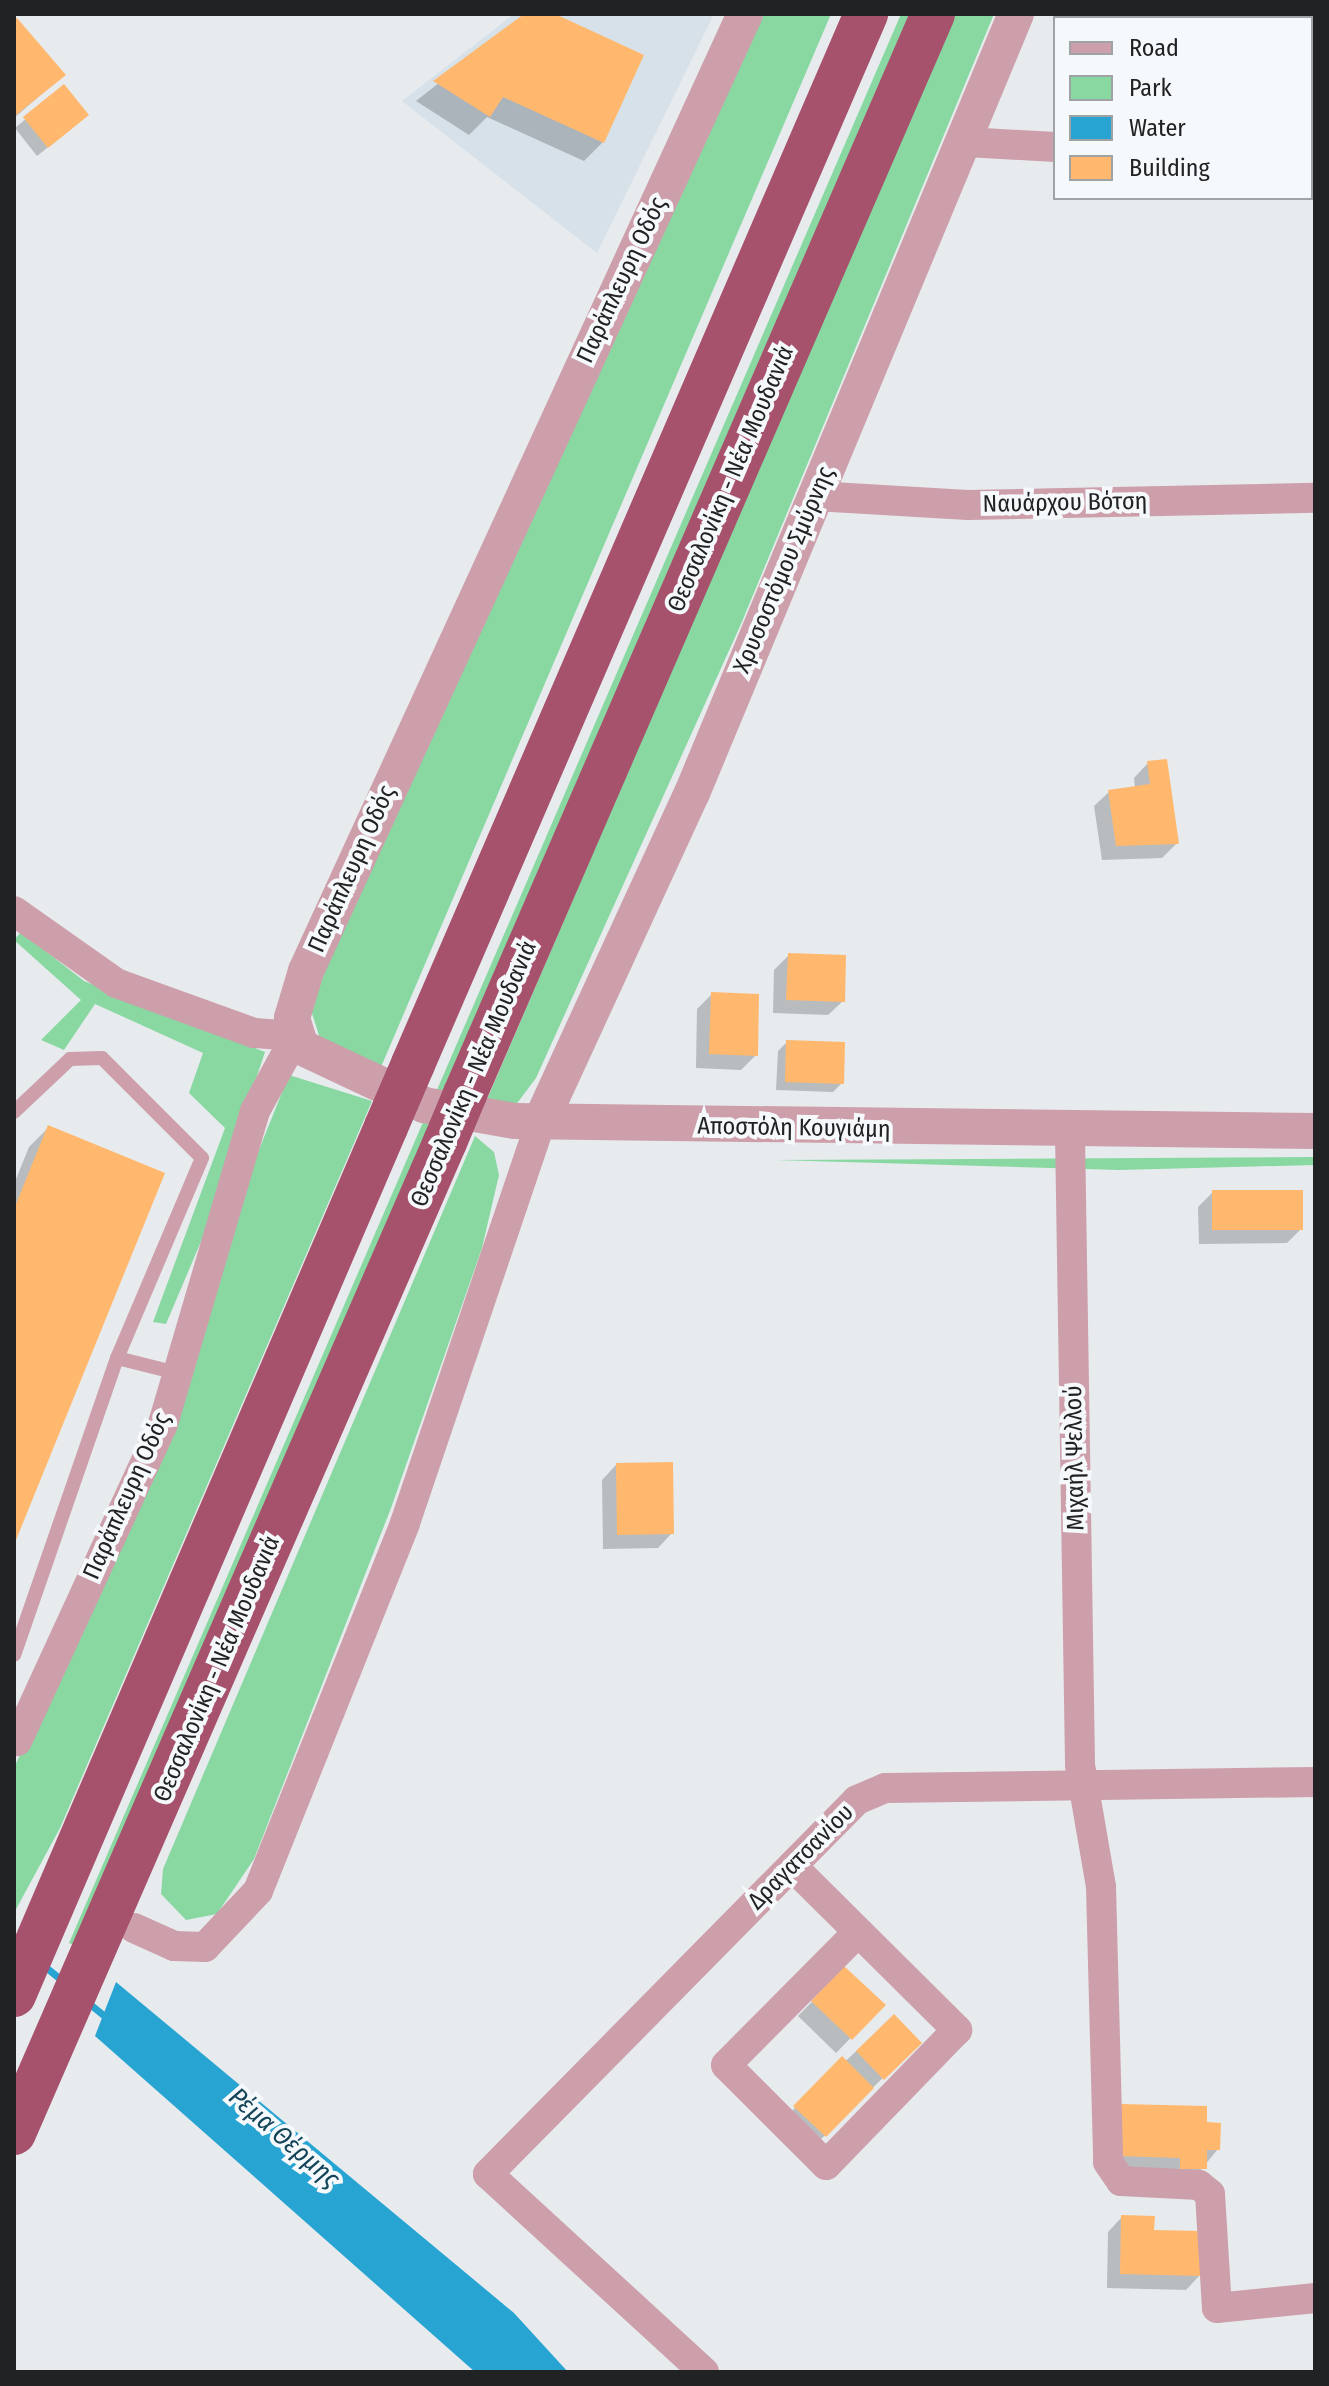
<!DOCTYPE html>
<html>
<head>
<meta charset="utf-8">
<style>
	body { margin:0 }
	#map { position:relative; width:1329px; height:2386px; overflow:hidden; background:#e7ebee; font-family:"Fira Sans Condensed",sans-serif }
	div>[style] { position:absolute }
	.built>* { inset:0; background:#d6e1e9 }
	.green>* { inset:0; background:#89d8a2 }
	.water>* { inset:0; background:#28a4d3 }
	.shadow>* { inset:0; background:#0003 }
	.stream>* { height:7px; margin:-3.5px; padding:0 3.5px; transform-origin:3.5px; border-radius:3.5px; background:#28a4d3 }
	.building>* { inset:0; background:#ffb86d }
	.service>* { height:14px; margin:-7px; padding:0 7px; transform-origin:7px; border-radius:7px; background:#cd9fab }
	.minor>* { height:30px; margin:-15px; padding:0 15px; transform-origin:15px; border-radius:15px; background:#cd9fab }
	.tertiary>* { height:36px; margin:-18px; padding:0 18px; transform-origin:18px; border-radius:18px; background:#cd9fab }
	.trunk>* { height:44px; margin:-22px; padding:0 22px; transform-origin:22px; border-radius:22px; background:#a6526c }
	.trunk-bridge>* { height:44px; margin:-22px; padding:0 22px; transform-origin:22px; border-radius:22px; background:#a6526c }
	span { translate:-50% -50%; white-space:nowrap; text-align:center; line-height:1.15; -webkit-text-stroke:8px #f5f9fc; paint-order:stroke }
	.street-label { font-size:24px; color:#212224 }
	.water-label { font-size:26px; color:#134458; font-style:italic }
	.frame { position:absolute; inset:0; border:16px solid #212224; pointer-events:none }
	.legend { position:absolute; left:1053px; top:16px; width:260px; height:184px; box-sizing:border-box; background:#f5f9fc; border:2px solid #a0a3a6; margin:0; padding:10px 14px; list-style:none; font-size:24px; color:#212224 }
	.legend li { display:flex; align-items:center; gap:16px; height:40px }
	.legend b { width:40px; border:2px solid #a0a3a6 }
</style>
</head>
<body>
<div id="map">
	<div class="built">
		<div style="clip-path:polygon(514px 14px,714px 14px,597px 253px,402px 101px)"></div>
	</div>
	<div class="green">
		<div style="clip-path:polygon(754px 14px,831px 14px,378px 1074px,322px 1045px,310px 1007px,410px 766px)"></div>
		<div style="clip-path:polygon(901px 14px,917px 14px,82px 1948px,69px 1943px)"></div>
		<div style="clip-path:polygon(954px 14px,994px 14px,741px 624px,536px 1078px,515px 1106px,482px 1111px)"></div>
		<div style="clip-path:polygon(21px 932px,84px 981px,265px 1052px,205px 1232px,166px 1324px,153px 1322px,225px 1128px,189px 1093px,203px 1053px,95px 1004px,64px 1050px,41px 1040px,81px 1000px,14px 940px)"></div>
		<div style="clip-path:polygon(289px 1075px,372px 1101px,60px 1828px,14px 1913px,14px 1768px,163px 1438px,240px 1197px)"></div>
		<div style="clip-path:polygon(475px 1136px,494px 1152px,499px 1175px,482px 1248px,391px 1508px,254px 1859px,217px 1914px,186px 1920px,161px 1894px,163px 1869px)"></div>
		<div style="clip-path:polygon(1315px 1157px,1315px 1165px,1119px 1170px,775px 1160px)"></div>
	</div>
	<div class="water">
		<div style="clip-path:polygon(116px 1982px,514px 2313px,568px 2372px,475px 2372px,95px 2036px)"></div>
	</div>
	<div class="shadow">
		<div style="clip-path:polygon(527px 14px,550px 14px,603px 142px,584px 161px,487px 117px,469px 135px,416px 101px)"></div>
		<div style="clip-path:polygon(16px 21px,64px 75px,14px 118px,14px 23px)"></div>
		<div style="clip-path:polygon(64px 87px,77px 124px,37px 156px,15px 128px)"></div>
		<div style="clip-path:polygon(1148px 763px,1177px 843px,1162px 858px,1102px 860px,1094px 806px,1109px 792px,1135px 788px,1134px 778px)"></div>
		<div style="clip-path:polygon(789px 955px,843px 1001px,828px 1015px,773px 1013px,774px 970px)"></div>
		<div style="clip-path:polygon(712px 994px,756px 1055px,741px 1070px,696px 1068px,697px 1009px)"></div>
		<div style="clip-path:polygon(787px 1042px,842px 1083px,833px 1092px,776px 1090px,778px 1051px)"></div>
		<div style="clip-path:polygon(48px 1128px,14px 1540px,14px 1184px,29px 1147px)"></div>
		<div style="clip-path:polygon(1213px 1192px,1301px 1229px,1287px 1243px,1199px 1244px,1198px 1207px)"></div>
		<div style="clip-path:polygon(616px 1465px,672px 1533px,658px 1548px,603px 1549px,602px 1480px)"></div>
		<div style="clip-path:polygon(844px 1969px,883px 2005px,836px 2053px,798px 2016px)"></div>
		<div style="clip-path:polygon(894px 2016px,919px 2042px,810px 2150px,781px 2121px)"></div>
		<div style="clip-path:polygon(1107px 2120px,1205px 2124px,1218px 2149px,1190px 2183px,1106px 2170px)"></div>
		<div style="clip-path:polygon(1122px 2217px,1152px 2232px,1200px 2275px,1186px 2290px,1107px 2288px,1108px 2232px)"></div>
	</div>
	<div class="stream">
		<div style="left:43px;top:1965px;width:27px;rotate:39deg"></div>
		<div style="left:86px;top:2001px;width:32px;rotate:39deg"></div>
	</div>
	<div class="building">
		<div style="clip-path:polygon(524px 14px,555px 14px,644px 55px,604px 143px,503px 97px,490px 117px,433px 81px)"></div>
		<div style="clip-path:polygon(17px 18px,66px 75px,16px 115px,14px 20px)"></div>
		<div style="clip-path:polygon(64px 84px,89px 115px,48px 148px,23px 117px)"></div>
		<div style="clip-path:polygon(1167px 759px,1179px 844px,1116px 846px,1108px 790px,1150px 784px,1147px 761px)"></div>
		<div style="clip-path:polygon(788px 953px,846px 955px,845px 1002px,786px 1000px)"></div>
		<div style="clip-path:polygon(711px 992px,759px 994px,758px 1056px,709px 1054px)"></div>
		<div style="clip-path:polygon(786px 1040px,845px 1042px,844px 1084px,785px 1082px)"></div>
		<div style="clip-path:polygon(48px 1125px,165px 1173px,14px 1545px,14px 1209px)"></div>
		<div style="clip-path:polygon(1212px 1190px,1303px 1190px,1303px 1230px,1212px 1230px)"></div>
		<div style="clip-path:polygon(673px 1462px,674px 1534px,617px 1535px,616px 1463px)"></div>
		<div style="clip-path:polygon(844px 1966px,886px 2005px,852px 2040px,811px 2001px)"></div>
		<div style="clip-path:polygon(894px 2014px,922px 2043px,884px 2080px,856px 2051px)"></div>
		<div style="clip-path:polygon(842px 2056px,874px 2088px,826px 2137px,793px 2106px)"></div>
		<div style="clip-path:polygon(1120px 2104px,1207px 2106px,1207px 2122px,1221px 2123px,1220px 2150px,1207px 2150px,1207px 2169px,1180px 2169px,1180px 2158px,1119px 2156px)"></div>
		<div style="clip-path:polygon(1121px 2215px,1155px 2216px,1154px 2230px,1203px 2231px,1202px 2276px,1120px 2274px)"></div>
	</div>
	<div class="service">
		<div style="left:14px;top:1112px;width:77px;rotate:-43.4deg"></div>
		<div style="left:70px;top:1059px;width:32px;rotate:-2deg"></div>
		<div style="left:102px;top:1058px;width:141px;rotate:45deg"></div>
		<div style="left:202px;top:1158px;width:217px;rotate:113deg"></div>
		<div style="left:117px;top:1358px;width:314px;rotate:109.1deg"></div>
		<div style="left:117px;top:1358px;width:62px;rotate:14deg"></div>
	</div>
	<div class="minor">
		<div style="left:966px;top:142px;width:89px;rotate:3.2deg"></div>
		<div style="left:1311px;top:143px;width:4px"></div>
		<div style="left:815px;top:496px;width:153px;rotate:3.4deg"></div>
		<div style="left:968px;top:505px;width:347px;rotate:-1.2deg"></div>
		<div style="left:14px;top:911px;width:125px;rotate:35.2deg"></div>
		<div style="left:116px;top:983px;width:147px;rotate:19.9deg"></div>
		<div style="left:254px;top:1033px;width:42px;rotate:4.1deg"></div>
		<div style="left:296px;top:1036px;width:85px;rotate:118.7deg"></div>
		<div style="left:255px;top:1111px;width:328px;rotate:106.4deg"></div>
		<div style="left:162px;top:1426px;width:347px;rotate:114.7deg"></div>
		<div style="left:1070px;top:1133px;width:632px;rotate:89.09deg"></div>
		<div style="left:1080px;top:1765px;width:124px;rotate:80.2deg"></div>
		<div style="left:1101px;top:1887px;width:275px;rotate:88.5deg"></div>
		<div style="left:1108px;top:2162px;width:23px;rotate:56deg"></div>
		<div style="left:1121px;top:2181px;width:78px;rotate:2.9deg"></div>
		<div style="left:1199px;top:2185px;width:14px;rotate:39deg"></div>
		<div style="left:1210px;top:2194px;width:114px;rotate:86.5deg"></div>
		<div style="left:1217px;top:2308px;width:99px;rotate:-5.8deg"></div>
		<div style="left:792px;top:1866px;width:233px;rotate:44.8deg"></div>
		<div style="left:957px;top:2030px;width:188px;rotate:134.1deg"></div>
		<div style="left:826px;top:2165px;width:141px;rotate:-135deg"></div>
		<div style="left:726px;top:2065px;width:187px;rotate:-45.2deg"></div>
		<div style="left:134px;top:1928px;width:44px;rotate:24.2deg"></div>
		<div style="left:174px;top:1946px;width:31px;rotate:2deg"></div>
		<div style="left:205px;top:1947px;width:77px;rotate:-46.6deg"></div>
		<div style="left:258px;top:1891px;width:396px;rotate:-68.2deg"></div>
		<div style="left:405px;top:1523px;width:424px;rotate:-71.3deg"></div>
		<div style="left:704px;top:2372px;width:293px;rotate:-137.5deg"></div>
		<div style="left:488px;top:2174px;width:525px;rotate:-45.39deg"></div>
		<div style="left:857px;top:1800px;width:30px;rotate:-23deg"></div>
		<div style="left:885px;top:1788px;width:430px;rotate:-0.8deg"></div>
	</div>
	<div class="tertiary">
		<div style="left:745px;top:14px;width:1053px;rotate:114.64deg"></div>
		<div style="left:306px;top:971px;width:49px;rotate:106.6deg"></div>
		<div style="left:292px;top:1018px;width:30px;rotate:73deg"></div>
		<div style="left:301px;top:1047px;width:136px;rotate:25.2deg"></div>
		<div style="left:424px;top:1105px;width:92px;rotate:10deg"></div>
		<div style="left:515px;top:1121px;width:800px;rotate:0.72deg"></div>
		<div style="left:541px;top:1121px;width:361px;rotate:-65.3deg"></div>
		<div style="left:692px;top:793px;width:844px;rotate:-67.42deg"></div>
	</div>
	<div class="trunk">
		<div style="left:413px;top:1064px;width:1144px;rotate:-66.66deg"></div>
		<div style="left:465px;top:1094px;width:1177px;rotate:-66.57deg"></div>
		<div style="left:14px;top:1995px;width:944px;rotate:-66.8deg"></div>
		<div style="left:14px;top:2133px;width:1081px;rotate:-66.5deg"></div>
	</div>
	<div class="trunk-bridge">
		<div style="left:386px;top:1127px;width:69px;rotate:-66.8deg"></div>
		<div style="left:445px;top:1142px;width:52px;rotate:-67.4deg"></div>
	</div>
	<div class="street-label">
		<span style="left:622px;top:280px;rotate:-65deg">Παράπλευρη Οδός</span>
		<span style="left:731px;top:479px;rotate:-67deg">Θεσσαλονίκη - Νέα Μουδανιά</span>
		<span style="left:1065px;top:503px;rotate:-1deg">Ναυάρχου Βότση</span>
		<span style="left:784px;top:570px;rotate:-67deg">Χρυσοστόμου Σμύρνης</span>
		<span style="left:352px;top:869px;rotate:-66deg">Παράπλευρη Οδός</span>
		<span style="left:474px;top:1074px;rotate:-67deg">Θεσσαλονίκη - Νέα Μουδανιά</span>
		<span style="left:794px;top:1128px;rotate:1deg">Αποστόλη Κουγιάμη</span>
		<span style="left:1075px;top:1458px;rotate:-91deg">Μιχαήλ Ψελλού</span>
		<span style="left:127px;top:1496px;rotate:-66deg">Παράπλευρη Οδός</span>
		<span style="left:217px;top:1669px;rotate:-67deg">Θεσσαλονίκη - Νέα Μουδανιά</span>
		<span style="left:801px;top:1857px;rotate:-45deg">Δραγατσανίου</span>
	</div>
	<div class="water-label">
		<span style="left:284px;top:2138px;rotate:41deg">Ρέμα Θέρμης</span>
	</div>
	<div class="frame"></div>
	<ul class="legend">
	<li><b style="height:10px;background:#cd9fab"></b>Road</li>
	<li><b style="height:22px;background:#89d8a2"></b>Park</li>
	<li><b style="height:22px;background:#28a4d3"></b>Water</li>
	<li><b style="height:22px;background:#ffb86d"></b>Building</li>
	</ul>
</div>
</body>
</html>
